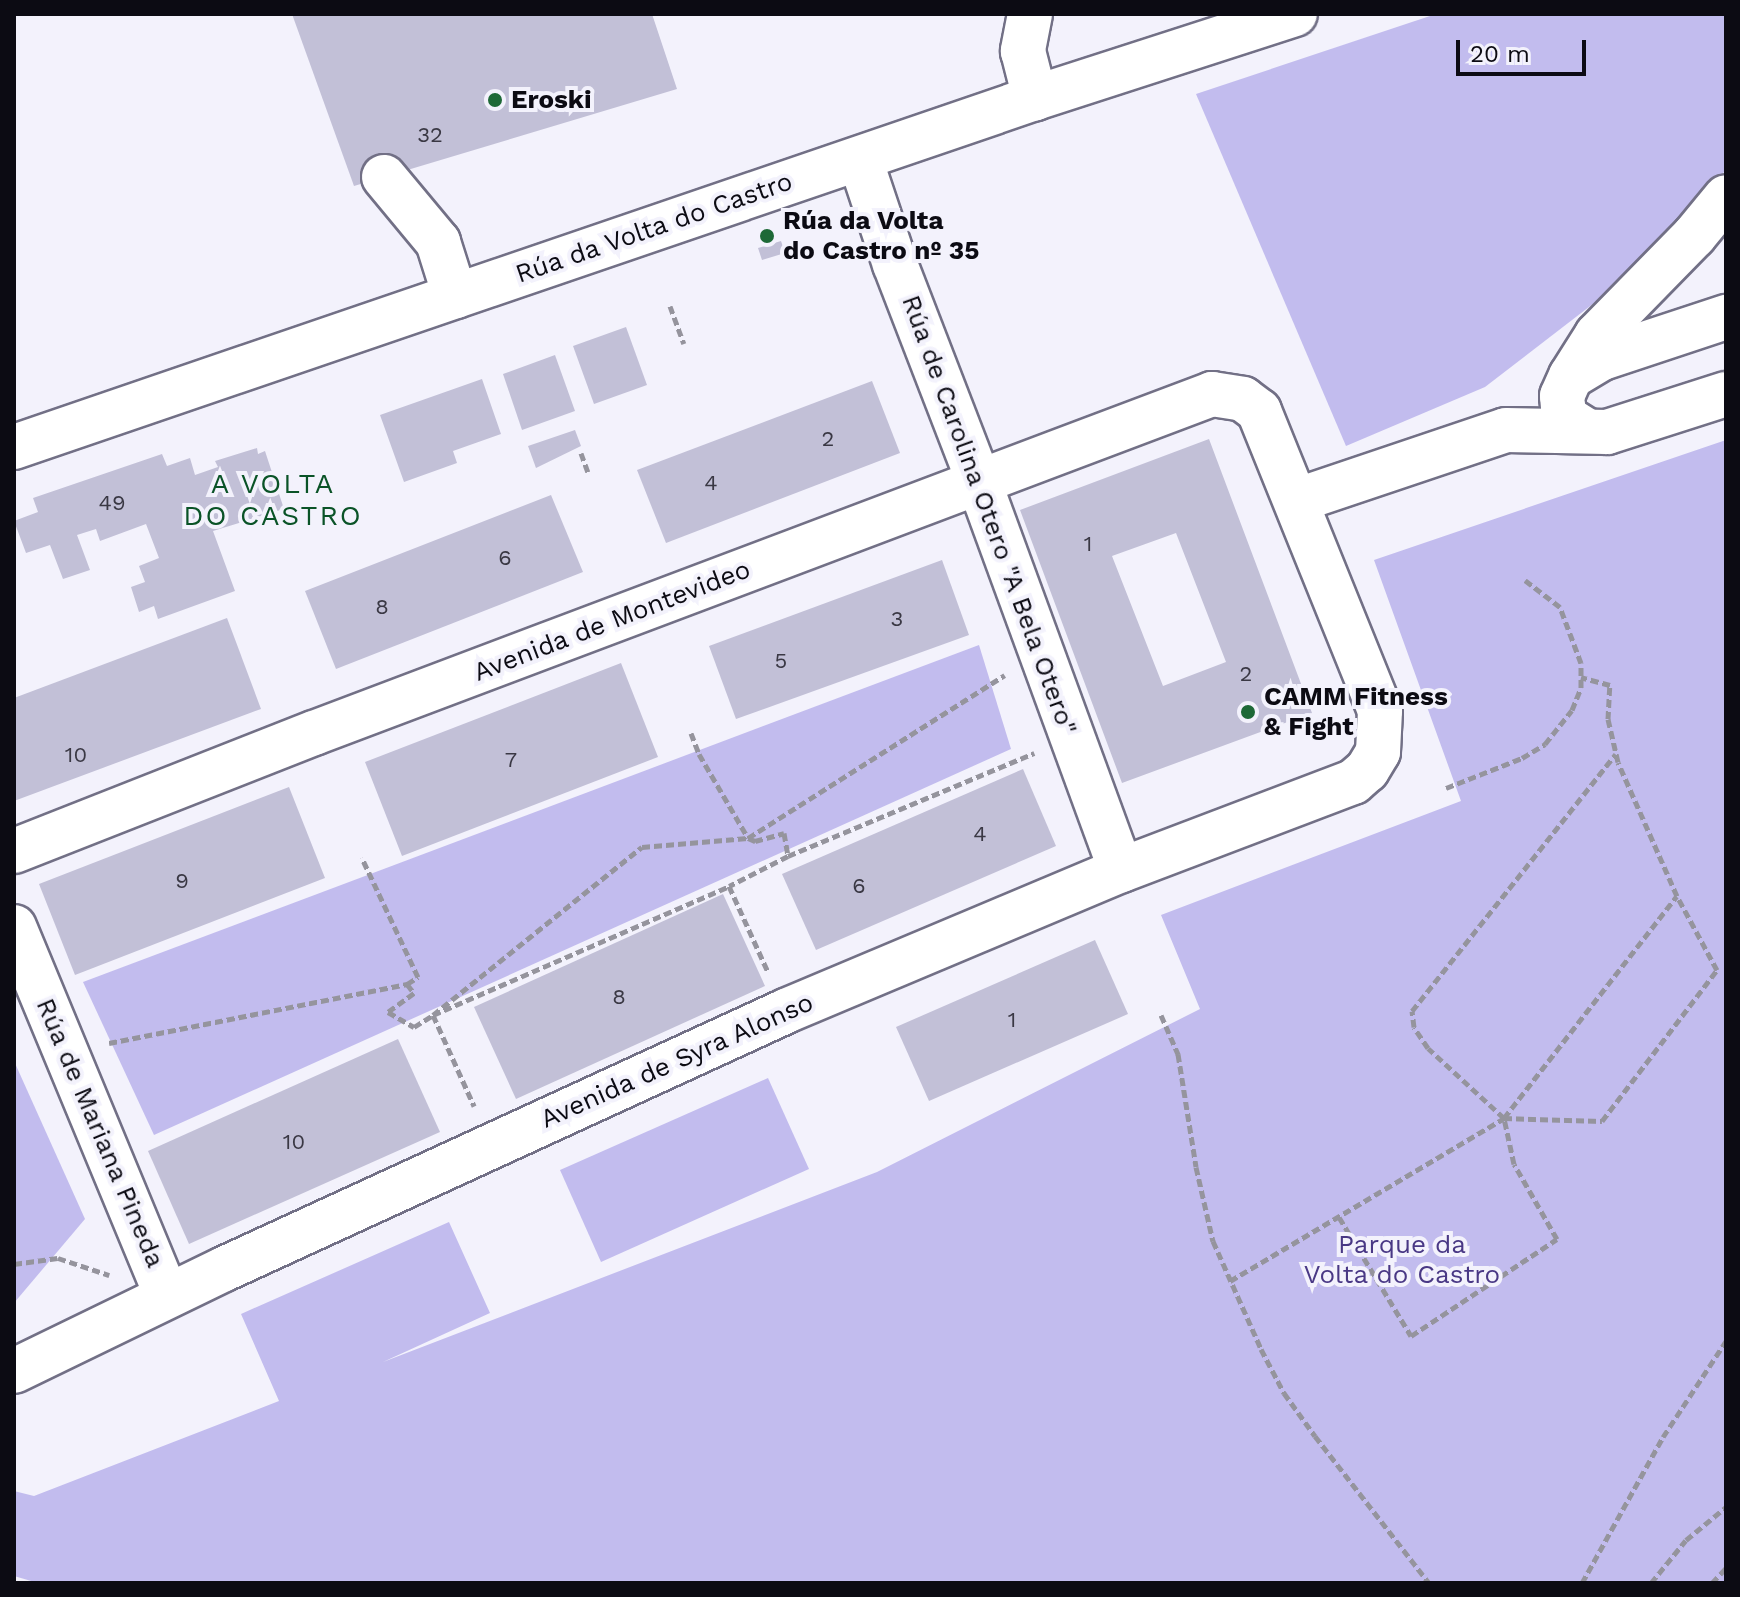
<!DOCTYPE html>
<html>
<head>
<meta charset="utf-8">
<style>
	body { margin:0 }
	#map { position:relative; width:1740px; height:1597px; overflow:hidden; background:#f3f2fc; font-family:"Work Sans",sans-serif }
	div>[style] { position:absolute }
	.green>* { inset:0; background:#c2bcee }
	.building>* { inset:0; background:#c2c0d7 }
	.path>* { height:5px; margin-top:-2.5px; transform-origin:0; background:repeating-linear-gradient(90deg,#95949d 0 8px,transparent 0 12px) }
	.roads { filter:drop-shadow(2px 0 #727086) drop-shadow(-2px 0 #727086) drop-shadow(0 2px #727086) drop-shadow(0 -2px #727086) }
	.minor>* { height:44px; margin:-22px; padding:0 22px; transform-origin:22px; border-radius:22px; background:#fff }
	.dots>* { width:22px; height:22px; translate:-50% -50%; box-sizing:border-box; border:4px solid #f3f2fc; border-radius:50% }
	span { translate:-50% -50%; white-space:nowrap; text-align:center; line-height:1.15; -webkit-text-stroke:8px #f3f2fc; paint-order:stroke }
	.number-label { font-size:22px; color:#3a3844 }
	.number-label span { -webkit-text-stroke-width:0 }
	.poi-label { font-size:26px; color:#0c0b13; font-weight:700 }
	.left { translate:0 -50%; text-align:left }
	.street-label { font-size:26px; color:#0c0b13 }
	.park-label { font-size:26px; color:#493885 }
	.neighbourhood-label { font-size:28px; color:#0a5327; letter-spacing:2px }
	.frame { position:absolute; inset:0; border:16px solid #0c0b13; pointer-events:none }
	.scale { position:absolute; left:1456px; top:40px; width:130px; height:36px; box-sizing:border-box; border:4px solid #0c0b13; border-top:0; padding-left:10px; font-size:24px; line-height:28px; white-space:nowrap; color:#0c0b13; -webkit-text-stroke:6px #f3f2fc; paint-order:stroke }
</style>
</head>
<body>
<div id="map">
	<div class="green">
		<div style="clip-path:polygon(1436px 14px,1726px 14px,1726px 170px,1598px 300px,1485px 387px,1346px 446px,1196px 94px)"></div>
		<div style="clip-path:polygon(1726px 440px,1726px 1583px,38px 1583px,14px 1576px,14px 1491px,34px 1496px,279px 1401px,241px 1314px,449px 1222px,490px 1313px,383px 1362px,877px 1172px,1200px 1009px,1161px 915px,1461px 801px,1374px 560px)"></div>
		<div style="clip-path:polygon(979px 645px,1011px 749px,154px 1135px,83px 982px)"></div>
		<div style="clip-path:polygon(14px 1061px,85px 1219px,14px 1303px)"></div>
		<div style="clip-path:polygon(768px 1078px,809px 1169px,601px 1262px,560px 1170px)"></div>
	</div>
	<div class="building">
		<div style="clip-path:polygon(292px 14px,652px 14px,677px 89px,354px 186px)"></div>
		<div style="clip-path:polygon(781px 241px,785px 253px,762px 260px,758px 248px)"></div>
		<div style="clip-path:polygon(626px 327px,647px 385px,594px 404px,573px 346px)"></div>
		<div style="clip-path:polygon(555px 355px,575px 411px,522px 430px,503px 374px)"></div>
		<div style="clip-path:polygon(482px 379px,501px 434px,453px 451px,457px 463px,404px 482px,380px 415px)"></div>
		<div style="clip-path:polygon(872px 381px,900px 453px,666px 543px,637px 470px)"></div>
		<div style="clip-path:polygon(575px 430px,581px 446px,536px 468px,528px 446px)"></div>
		<div style="clip-path:polygon(evenodd,1209px 439px,1312px 713px,1122px 783px,1020px 510px,1209px 439px,1176px 533px,1226px 662px,1163px 686px,1112px 556px,1176px 533px)"></div>
		<div style="clip-path:polygon(257px 448px,258px 454px,265px 451px,284px 509px,213px 531px,235px 591px,158px 619px,154px 606px,139px 612px,131px 587px,145px 582px,139px 566px,159px 558px,146px 524px,100px 541px,96px 529px,77px 535px,90px 570px,63px 579px,50px 545px,26px 553px,14px 521px,38px 512px,33px 498px,162px 454px,167px 466px,190px 458px,195px 475px,218px 467px,215px 461px)"></div>
		<div style="clip-path:polygon(551px 495px,583px 572px,336px 669px,305px 591px)"></div>
		<div style="clip-path:polygon(942px 560px,969px 635px,736px 719px,709px 646px)"></div>
		<div style="clip-path:polygon(227px 618px,261px 709px,14px 801px,14px 698px)"></div>
		<div style="clip-path:polygon(621px 663px,658px 757px,402px 856px,365px 762px)"></div>
		<div style="clip-path:polygon(1023px 769px,1056px 846px,816px 950px,782px 874px)"></div>
		<div style="clip-path:polygon(289px 787px,325px 878px,75px 975px,39px 884px)"></div>
		<div style="clip-path:polygon(723px 894px,765px 986px,516px 1099px,474px 1007px)"></div>
		<div style="clip-path:polygon(1095px 940px,1128px 1014px,929px 1101px,896px 1027px)"></div>
		<div style="clip-path:polygon(398px 1039px,440px 1132px,189px 1244px,148px 1151px)"></div>
	</div>
	<div class="path">
		<div style="left:670px;top:306px;width:40px;rotate:69.8deg"></div>
		<div style="left:581px;top:453px;width:20px;rotate:70deg"></div>
		<div style="left:691px;top:733px;width:22px;rotate:69deg"></div>
		<div style="left:699px;top:754px;width:97px;rotate:59.7deg"></div>
		<div style="left:748px;top:838px;width:8px;rotate:23deg"></div>
		<div style="left:755px;top:841px;width:30px;rotate:-15deg"></div>
		<div style="left:784px;top:833px;width:23px;rotate:80deg"></div>
		<div style="left:788px;top:856px;width:66px;rotate:153deg"></div>
		<div style="left:729px;top:886px;width:94px;rotate:65.6deg"></div>
		<div style="left:1446px;top:788px;width:82px;rotate:-21.5deg"></div>
		<div style="left:1522px;top:758px;width:27px;rotate:-31deg"></div>
		<div style="left:1545px;top:744px;width:43px;rotate:-51.5deg"></div>
		<div style="left:1572px;top:710px;width:24px;rotate:-68deg"></div>
		<div style="left:1581px;top:688px;width:25px;rotate:-90deg"></div>
		<div style="left:1581px;top:663px;width:60px;rotate:-110.6deg"></div>
		<div style="left:1560px;top:607px;width:44px;rotate:-142.4deg"></div>
		<div style="left:788px;top:856px;width:267px;rotate:-22.7deg"></div>
		<div style="left:407px;top:984px;width:11px;rotate:52deg"></div>
		<div style="left:414px;top:993px;width:32px;rotate:144deg"></div>
		<div style="left:388px;top:1012px;width:30px;rotate:30deg"></div>
		<div style="left:414px;top:1027px;width:22px;rotate:-32deg"></div>
		<div style="left:433px;top:1015px;width:323px;rotate:-23.5deg"></div>
		<div style="left:433px;top:1015px;width:268px;rotate:-38.8deg"></div>
		<div style="left:642px;top:847px;width:106px;rotate:-4.9deg"></div>
		<div style="left:748px;top:838px;width:304px;rotate:-32.4deg"></div>
		<div style="left:433px;top:1015px;width:100px;rotate:65.7deg"></div>
		<div style="left:1161px;top:1015px;width:43px;rotate:66.4deg"></div>
		<div style="left:1178px;top:1054px;width:114px;rotate:80.9deg"></div>
		<div style="left:1196px;top:1167px;width:76px;rotate:77.1deg"></div>
		<div style="left:1213px;top:1241px;width:118px;rotate:66deg"></div>
		<div style="left:1261px;top:1349px;width:50px;rotate:62.4deg"></div>
		<div style="left:1284px;top:1393px;width:53px;rotate:54.2deg"></div>
		<div style="left:1315px;top:1436px;width:186px;rotate:52.2deg"></div>
		<div style="left:109px;top:1043px;width:304px;rotate:-11.2deg"></div>
		<div style="left:407px;top:984px;width:13px;rotate:-32deg"></div>
		<div style="left:418px;top:977px;width:132px;rotate:-115.2deg"></div>
		<div style="left:1504px;top:1118px;width:98px;rotate:1.8deg"></div>
		<div style="left:1602px;top:1121px;width:190px;rotate:-52.7deg"></div>
		<div style="left:1717px;top:970px;width:84px;rotate:-118.4deg"></div>
		<div style="left:1677px;top:896px;width:146px;rotate:-113.8deg"></div>
		<div style="left:1618px;top:762px;width:44px;rotate:-103.1deg"></div>
		<div style="left:1608px;top:719px;width:34px;rotate:-87deg"></div>
		<div style="left:1610px;top:685px;width:30px;rotate:-165deg"></div>
		<div style="left:1339px;top:1217px;width:139px;rotate:58.8deg"></div>
		<div style="left:1411px;top:1336px;width:175px;rotate:-33.6deg"></div>
		<div style="left:1557px;top:1239px;width:86px;rotate:-119.8deg"></div>
		<div style="left:1514px;top:1164px;width:47px;rotate:-102.3deg"></div>
		<div style="left:1504px;top:1118px;width:103px;rotate:-137.4deg"></div>
		<div style="left:1428px;top:1048px;width:25px;rotate:-124deg"></div>
		<div style="left:1414px;top:1027px;width:16px;rotate:-97deg"></div>
		<div style="left:1412px;top:1011px;width:328px;rotate:-51.6deg"></div>
		<div style="left:14px;top:1264px;width:44px;rotate:-7.8deg"></div>
		<div style="left:58px;top:1258px;width:54px;rotate:18.4deg"></div>
		<div style="left:1230px;top:1281px;width:319px;rotate:-30.7deg"></div>
		<div style="left:1504px;top:1118px;width:281px;rotate:-52.1deg"></div>
		<div style="left:1582px;top:1583px;width:167px;rotate:-61deg"></div>
		<div style="left:1663px;top:1437px;width:115px;rotate:-56.7deg"></div>
		<div style="left:1651px;top:1583px;width:55px;rotate:-50.9deg"></div>
		<div style="left:1686px;top:1540px;width:52px;rotate:-39.5deg"></div>
		<div style="left:1712px;top:1583px;width:21px;rotate:-47deg"></div>
	</div>
	<div class="roads">
		<div class="minor">
			<div style="left:1030px;top:14px;width:38px;rotate:101deg"></div>
			<div style="left:1023px;top:51px;width:49px;rotate:75.7deg"></div>
			<div style="left:860px;top:159px;width:111px;rotate:71.6deg"></div>
			<div style="left:895px;top:264px;width:234px;rotate:68.9deg"></div>
			<div style="left:979px;top:482px;width:413px;rotate:69.9deg"></div>
			<div style="left:384px;top:177px;width:85px;rotate:50.3deg"></div>
			<div style="left:438px;top:242px;width:57px;rotate:72.5deg"></div>
			<div style="left:1572px;top:376px;width:35px;rotate:-31deg"></div>
			<div style="left:1602px;top:358px;width:131px;rotate:-18.3deg"></div>
			<div style="left:1587px;top:431px;width:25px;rotate:-148deg"></div>
			<div style="left:1566px;top:418px;width:11px;rotate:-105deg"></div>
			<div style="left:1563px;top:407px;width:11px;rotate:-95deg"></div>
			<div style="left:1562px;top:396px;width:22px;rotate:-66deg"></div>
			<div style="left:1571px;top:376px;width:49px;rotate:-57.6deg"></div>
			<div style="left:1597px;top:335px;width:139px;rotate:-45.6deg"></div>
			<div style="left:1694px;top:236px;width:50px;rotate:-50.6deg"></div>
			<div style="left:14px;top:447px;width:1079px;rotate:-18.87deg"></div>
			<div style="left:1035px;top:98px;width:273px;rotate:-17.9deg"></div>
			<div style="left:1298px;top:500px;width:219px;rotate:-18.6deg"></div>
			<div style="left:1506px;top:430px;width:101px;rotate:1.1deg"></div>
			<div style="left:1607px;top:432px;width:125px;rotate:-17.7deg"></div>
			<div style="left:14px;top:851px;width:322px;rotate:-21.5deg"></div>
			<div style="left:314px;top:733px;width:960px;rotate:-20.68deg"></div>
			<div style="left:1212px;top:394px;width:31px;rotate:9deg"></div>
			<div style="left:1243px;top:399px;width:20px;rotate:37deg"></div>
			<div style="left:1259px;top:411px;width:323px;rotate:68deg"></div>
			<div style="left:1380px;top:711px;width:41px;rotate:92.8deg"></div>
			<div style="left:1378px;top:752px;width:21px;rotate:121deg"></div>
			<div style="left:1367px;top:770px;width:18px;rotate:139deg"></div>
			<div style="left:1353px;top:782px;width:248px;rotate:159.2deg"></div>
			<div style="left:1121px;top:870px;width:363px;rotate:157.2deg"></div>
			<div style="left:786px;top:1011px;width:618px;rotate:155.34deg"></div>
			<div style="left:224px;top:1269px;width:233px;rotate:154.1deg"></div>
			<div style="left:14px;top:927px;width:399px;rotate:67.5deg"></div>
		</div>
	</div>
	<div class="dots">
		<div style="left:495px;top:100px;background:#1e6937"></div>
		<div style="left:767px;top:236px;background:#1e6937"></div>
		<div style="left:1248px;top:712px;background:#1e6937"></div>
	</div>
	<div class="number-label">
		<span style="left:430px;top:135px">32</span>
		<span style="left:828px;top:439px">2</span>
		<span style="left:711px;top:483px">4</span>
		<span style="left:112px;top:503px">49</span>
		<span style="left:1088px;top:544px">1</span>
		<span style="left:505px;top:558px">6</span>
		<span style="left:382px;top:607px">8</span>
		<span style="left:897px;top:619px">3</span>
		<span style="left:781px;top:661px">5</span>
		<span style="left:1246px;top:674px">2</span>
		<span style="left:76px;top:755px">10</span>
		<span style="left:511px;top:760px">7</span>
		<span style="left:980px;top:834px">4</span>
		<span style="left:182px;top:881px">9</span>
		<span style="left:859px;top:886px">6</span>
		<span style="left:619px;top:997px">8</span>
		<span style="left:1012px;top:1020px">1</span>
		<span style="left:294px;top:1142px">10</span>
	</div>
	<div class="poi-label">
		<span class="left" style="left:511px;top:100px">Eroski</span>
		<span class="left" style="left:783px;top:236px">Rúa da Volta<br>do Castro nº 35</span>
		<span class="left" style="left:1264px;top:712px">CAMM Fitness<br>&amp; Fight</span>
	</div>
	<div class="street-label">
		<span style="left:654px;top:228px;rotate:-19deg">Rúa da Volta do Castro</span>
		<span style="left:989px;top:515px;rotate:70deg">Rúa de Carolina Otero "A Bela Otero"</span>
		<span style="left:612px;top:621px;rotate:-21deg">Avenida de Montevideo</span>
		<span style="left:677px;top:1061px;rotate:-24deg">Avenida de Syra Alonso</span>
		<span style="left:100px;top:1133px;rotate:67deg">Rúa de Mariana Pineda</span>
	</div>
	<div class="park-label">
		<span style="left:1402px;top:1260px">Parque da<br>Volta do Castro</span>
	</div>
	<div class="neighbourhood-label">
		<span style="left:273px;top:500px">A VOLTA<br>DO CASTRO</span>
	</div>
	<div class="frame"></div>
	<div class="scale">20 m</div>
</div>
</body>
</html>
